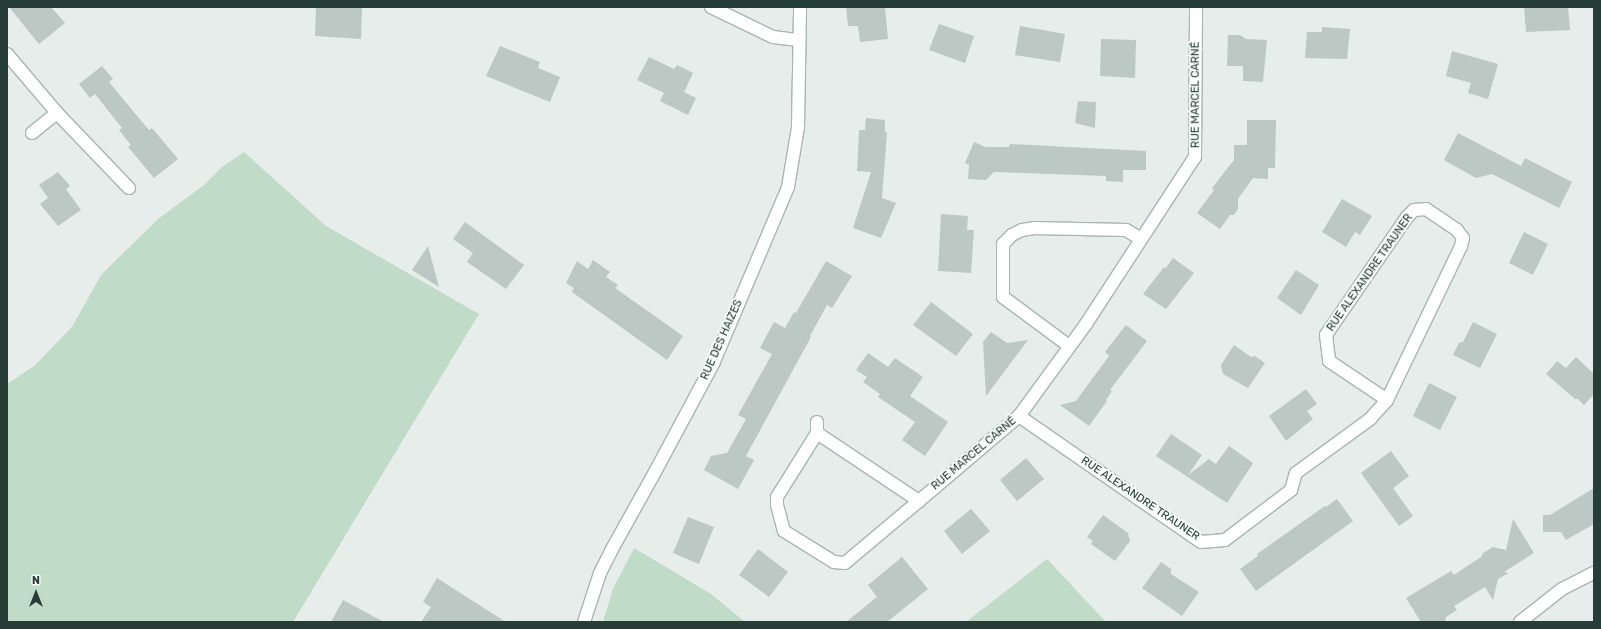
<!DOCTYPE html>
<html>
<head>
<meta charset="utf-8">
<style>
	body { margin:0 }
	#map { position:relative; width:1601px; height:629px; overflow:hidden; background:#e6edea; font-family:Rubik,sans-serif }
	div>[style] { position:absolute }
	.green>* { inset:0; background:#c1dbc9 }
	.building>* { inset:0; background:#bbc8c3 }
	.roads { filter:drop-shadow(1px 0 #a9b5b1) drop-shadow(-1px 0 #a9b5b1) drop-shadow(0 1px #a9b5b1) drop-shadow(0 -1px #a9b5b1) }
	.minor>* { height:12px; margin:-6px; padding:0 6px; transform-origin:6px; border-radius:6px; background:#fff }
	span { translate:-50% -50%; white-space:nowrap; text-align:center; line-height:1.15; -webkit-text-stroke:4px #f6faf8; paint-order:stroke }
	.street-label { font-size:11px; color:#273d38 }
	.frame { position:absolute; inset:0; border:8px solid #273d38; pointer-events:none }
	.north { position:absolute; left:16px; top:573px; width:40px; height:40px; -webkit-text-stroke:3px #f6faf8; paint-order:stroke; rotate:0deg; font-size:11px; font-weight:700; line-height:16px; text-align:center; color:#273d38 }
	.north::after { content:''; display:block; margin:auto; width:14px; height:18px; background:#273d38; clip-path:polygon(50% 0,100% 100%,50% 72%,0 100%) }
</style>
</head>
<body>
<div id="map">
	<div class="green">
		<div style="clip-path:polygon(244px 152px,326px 226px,479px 314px,293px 622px,7px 622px,7px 384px,34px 366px,72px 327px,101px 275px,158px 219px,204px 185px,222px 167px)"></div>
		<div style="clip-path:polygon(634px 548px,711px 594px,745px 622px,603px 622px,613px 589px)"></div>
		<div style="clip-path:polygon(1047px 559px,1106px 622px,966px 622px)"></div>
	</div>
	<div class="building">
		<div style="clip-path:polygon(9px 7px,51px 7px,65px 23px,39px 44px)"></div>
		<div style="clip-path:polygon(316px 7px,362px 7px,361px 39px,315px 36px)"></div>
		<div style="clip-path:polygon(846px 7px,885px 7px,888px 39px,860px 42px,858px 26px,848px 26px)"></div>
		<div style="clip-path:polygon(1524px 7px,1568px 7px,1570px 30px,1526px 32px)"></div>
		<div style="clip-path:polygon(939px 24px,974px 36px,965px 63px,929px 50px)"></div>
		<div style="clip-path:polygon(1020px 26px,1065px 34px,1060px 62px,1015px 55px)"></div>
		<div style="clip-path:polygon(1322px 27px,1350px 29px,1347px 59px,1305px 58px,1307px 32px,1322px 32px)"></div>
		<div style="clip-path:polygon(1228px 35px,1240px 35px,1246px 39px,1267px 40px,1263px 82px,1243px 81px,1243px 66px,1227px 66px)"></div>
		<div style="clip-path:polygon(1101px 39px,1136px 40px,1135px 78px,1100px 76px)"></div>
		<div style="clip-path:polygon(500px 46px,540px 62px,538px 68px,560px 77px,550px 102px,486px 76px)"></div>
		<div style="clip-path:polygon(1452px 51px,1498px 64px,1488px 99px,1468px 93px,1471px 83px,1446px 76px)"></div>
		<div style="clip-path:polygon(649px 57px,674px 69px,677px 65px,693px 73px,684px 92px,696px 98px,688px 115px,660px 101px,664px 93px,637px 80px)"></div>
		<div style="clip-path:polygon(102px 66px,113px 79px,109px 82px,137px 116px,149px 130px,152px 128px,178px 159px,154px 178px,128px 147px,131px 145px,119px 130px,122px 128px,95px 94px,90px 98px,79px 84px)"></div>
		<div style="clip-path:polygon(1078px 101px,1096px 102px,1095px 128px,1075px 123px)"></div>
		<div style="clip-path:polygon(866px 118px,885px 120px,885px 132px,887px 132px,882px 198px,896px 203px,881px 238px,853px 228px,871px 172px,857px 171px,859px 130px,865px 130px)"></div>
		<div style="clip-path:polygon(1247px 120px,1276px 120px,1275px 168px,1268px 168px,1268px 179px,1253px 178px,1238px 199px,1238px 209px,1234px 215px,1230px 215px,1220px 229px,1197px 213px,1214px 190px,1212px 188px,1234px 160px,1234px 145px,1247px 145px)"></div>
		<div style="clip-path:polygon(1458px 133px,1521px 166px,1525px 158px,1572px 182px,1559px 208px,1492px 174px,1476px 178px,1444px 160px)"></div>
		<div style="clip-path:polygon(974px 142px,985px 147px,1009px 147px,1010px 144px,1146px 151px,1146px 170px,1123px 170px,1123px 182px,1106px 181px,1106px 176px,994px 172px,986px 180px,968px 179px,969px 165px,965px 163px)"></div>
		<div style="clip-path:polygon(58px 172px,70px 186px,66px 189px,81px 210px,58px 226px,40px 204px,48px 198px,39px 185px)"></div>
		<div style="clip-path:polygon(1342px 199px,1372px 216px,1360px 235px,1355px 232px,1346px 247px,1322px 232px)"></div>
		<div style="clip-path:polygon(941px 214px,968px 216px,967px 230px,974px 230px,971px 273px,938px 271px)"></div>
		<div style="clip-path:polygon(465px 222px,524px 265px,506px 289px,467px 262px,473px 253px,453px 239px)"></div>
		<div style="clip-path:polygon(1524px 232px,1548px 244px,1533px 275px,1509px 263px)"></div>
		<div style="clip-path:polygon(428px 246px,439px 287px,412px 270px)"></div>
		<div style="clip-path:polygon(1173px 258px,1194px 273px,1166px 309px,1143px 294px,1164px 267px,1166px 268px)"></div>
		<div style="clip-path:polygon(593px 260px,610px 272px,606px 277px,618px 285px,615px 288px,683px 336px,667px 360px,572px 292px,574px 288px,566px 283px,577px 261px,588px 269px)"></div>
		<div style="clip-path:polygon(826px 261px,852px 276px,832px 308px,827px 305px,810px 336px,811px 337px,746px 456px,754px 460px,738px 489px,704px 470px,711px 456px,727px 453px,746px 419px,738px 415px,772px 354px,760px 348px,774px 322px,785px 328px,794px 312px,796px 313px)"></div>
		<div style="clip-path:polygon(1296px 270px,1319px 285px,1301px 315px,1277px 298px)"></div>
		<div style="clip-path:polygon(931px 302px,973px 334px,956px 356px,913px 325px)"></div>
		<div style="clip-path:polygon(1473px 322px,1497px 334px,1480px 368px,1453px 355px,1459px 343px,1463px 342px)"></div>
		<div style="clip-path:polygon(1126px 325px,1147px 341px,1110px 390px,1112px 391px,1106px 400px,1107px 401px,1089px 426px,1060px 405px,1076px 401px,1109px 356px,1105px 352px)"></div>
		<div style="clip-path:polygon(991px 332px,1007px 343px,1028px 340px,986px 396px,983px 342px)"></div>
		<div style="clip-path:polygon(1234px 345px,1251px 357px,1255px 356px,1265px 363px,1248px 388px,1223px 374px,1221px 365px)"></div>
		<div style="clip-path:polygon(868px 353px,888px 367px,895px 358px,923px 377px,910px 396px,948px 422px,925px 456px,902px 440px,915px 422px,878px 397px,880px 394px,863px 382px,867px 377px,856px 370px)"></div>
		<div style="clip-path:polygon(1576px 357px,1594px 374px,1594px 394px,1584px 405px,1578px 399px,1575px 399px,1546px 374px,1557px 361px,1566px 368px)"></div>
		<div style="clip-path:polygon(1429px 383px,1457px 397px,1440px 430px,1413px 416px)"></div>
		<div style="clip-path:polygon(1306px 389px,1317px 404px,1307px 411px,1313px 419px,1286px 441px,1269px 416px)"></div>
		<div style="clip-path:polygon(1171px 434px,1202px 455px,1188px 475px,1209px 459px,1216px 464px,1229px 446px,1253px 463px,1227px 503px,1156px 456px)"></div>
		<div style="clip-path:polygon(1391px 451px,1409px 476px,1393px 488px,1413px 516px,1399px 526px,1361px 473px)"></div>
		<div style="clip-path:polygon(1026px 458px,1044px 479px,1017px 501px,1000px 480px)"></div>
		<div style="clip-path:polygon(1594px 488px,1594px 524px,1566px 540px,1561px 532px,1543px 532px,1543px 515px,1550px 515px)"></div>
		<div style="clip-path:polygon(1337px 499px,1353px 521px,1256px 591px,1240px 569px,1258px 556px,1257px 554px,1325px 506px,1326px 507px)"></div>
		<div style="clip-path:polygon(971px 509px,990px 531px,962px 554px,944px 531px)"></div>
		<div style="clip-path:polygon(1103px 515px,1128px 533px,1130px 541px,1115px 561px,1091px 544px,1093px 541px,1087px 537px)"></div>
		<div style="clip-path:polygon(688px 517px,714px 527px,699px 564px,673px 553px)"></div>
		<div style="clip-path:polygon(1513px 519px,1534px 553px,1504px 572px,1509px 573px,1498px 579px,1493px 600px,1485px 587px,1454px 606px,1457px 610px,1446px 617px,1445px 622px,1421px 622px,1406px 598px,1451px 571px,1454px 575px,1481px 557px,1483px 553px,1493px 547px,1506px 550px)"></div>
		<div style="clip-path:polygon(758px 549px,788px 572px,769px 597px,739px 575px)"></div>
		<div style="clip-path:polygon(902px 557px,928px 589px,887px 622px,846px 622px,877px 597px,868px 585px)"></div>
		<div style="clip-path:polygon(1161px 562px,1171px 569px,1171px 574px,1199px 592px,1182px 616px,1142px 588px)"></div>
		<div style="clip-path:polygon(437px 578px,465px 596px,506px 622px,421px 622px,431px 607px,423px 602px)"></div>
		<div style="clip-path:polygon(343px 600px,384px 622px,331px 622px)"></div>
	</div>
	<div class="roads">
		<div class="minor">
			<div style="left:711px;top:7px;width:69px;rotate:25.8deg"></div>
			<div style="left:773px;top:37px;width:26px;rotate:7deg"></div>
			<div style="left:7px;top:54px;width:77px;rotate:49.7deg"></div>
			<div style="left:57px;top:113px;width:104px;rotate:46.2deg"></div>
			<div style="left:32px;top:133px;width:32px;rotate:-39deg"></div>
			<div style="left:1069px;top:346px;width:82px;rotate:-143.4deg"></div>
			<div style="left:1003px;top:297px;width:53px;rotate:-90deg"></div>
			<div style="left:1003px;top:244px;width:13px;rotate:-45deg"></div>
			<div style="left:1012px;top:235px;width:11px;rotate:-27deg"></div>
			<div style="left:1022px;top:230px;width:12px;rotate:-9deg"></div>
			<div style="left:1034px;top:228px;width:92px;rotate:1.2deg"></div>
			<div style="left:1126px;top:230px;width:17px;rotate:31deg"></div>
			<div style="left:1019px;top:416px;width:221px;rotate:34.7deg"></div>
			<div style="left:1201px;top:542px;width:24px;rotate:-5deg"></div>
			<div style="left:1225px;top:540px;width:83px;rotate:-37.1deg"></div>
			<div style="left:1291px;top:490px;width:18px;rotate:-74deg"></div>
			<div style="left:1296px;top:473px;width:92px;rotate:-36.1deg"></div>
			<div style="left:1370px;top:419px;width:25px;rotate:-48deg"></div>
			<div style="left:1387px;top:400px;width:171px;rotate:-64.3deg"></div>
			<div style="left:1461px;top:246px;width:8px;rotate:-76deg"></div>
			<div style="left:1463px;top:238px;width:10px;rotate:-127deg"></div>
			<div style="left:1457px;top:230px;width:37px;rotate:-146deg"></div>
			<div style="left:1426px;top:209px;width:12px;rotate:175deg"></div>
			<div style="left:1414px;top:210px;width:10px;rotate:135deg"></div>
			<div style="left:1407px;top:217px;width:143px;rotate:124.5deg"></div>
			<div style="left:1326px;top:335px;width:26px;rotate:83deg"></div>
			<div style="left:1329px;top:361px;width:70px;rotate:33.9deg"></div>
			<div style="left:817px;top:422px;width:11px;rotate:90deg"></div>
			<div style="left:817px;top:433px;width:123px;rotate:33.7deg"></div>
			<div style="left:919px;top:501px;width:131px;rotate:-40.4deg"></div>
			<div style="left:1019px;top:416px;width:114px;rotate:-53.9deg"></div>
			<div style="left:1086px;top:324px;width:199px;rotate:-56.9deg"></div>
			<div style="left:1195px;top:157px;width:150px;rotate:-89.6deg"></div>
			<div style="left:817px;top:433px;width:75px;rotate:122deg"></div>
			<div style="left:777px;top:497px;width:8px;rotate:90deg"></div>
			<div style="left:777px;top:505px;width:27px;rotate:75deg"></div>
			<div style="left:784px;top:531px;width:59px;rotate:31.8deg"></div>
			<div style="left:834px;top:562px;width:11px;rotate:5deg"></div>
			<div style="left:845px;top:563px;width:97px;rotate:-40deg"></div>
			<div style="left:584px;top:622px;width:52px;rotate:-71.9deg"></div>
			<div style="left:600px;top:573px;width:25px;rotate:-63deg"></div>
			<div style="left:611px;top:551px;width:90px;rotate:-60.9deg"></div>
			<div style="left:655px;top:472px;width:123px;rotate:-61.8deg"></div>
			<div style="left:713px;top:364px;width:192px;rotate:-67deg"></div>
			<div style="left:788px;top:187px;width:61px;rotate:-80.5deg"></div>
			<div style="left:798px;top:127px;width:120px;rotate:-89deg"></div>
			<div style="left:1520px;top:622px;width:53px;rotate:-38.2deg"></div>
			<div style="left:1562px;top:589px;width:36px;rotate:-27deg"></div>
		</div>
	</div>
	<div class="street-label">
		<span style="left:1196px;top:95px;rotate:-90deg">RUE MARCEL CARNÉ</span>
		<span style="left:1370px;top:273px;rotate:-55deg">RUE ALEXANDRE TRAUNER</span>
		<span style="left:722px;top:340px;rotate:-66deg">RUE DES HAIZES</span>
		<span style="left:974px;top:454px;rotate:-40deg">RUE MARCEL CARNÉ</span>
		<span style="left:1140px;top:499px;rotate:34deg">RUE ALEXANDRE TRAUNER</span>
	</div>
	<div class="frame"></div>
	<div class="north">N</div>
</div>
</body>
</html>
